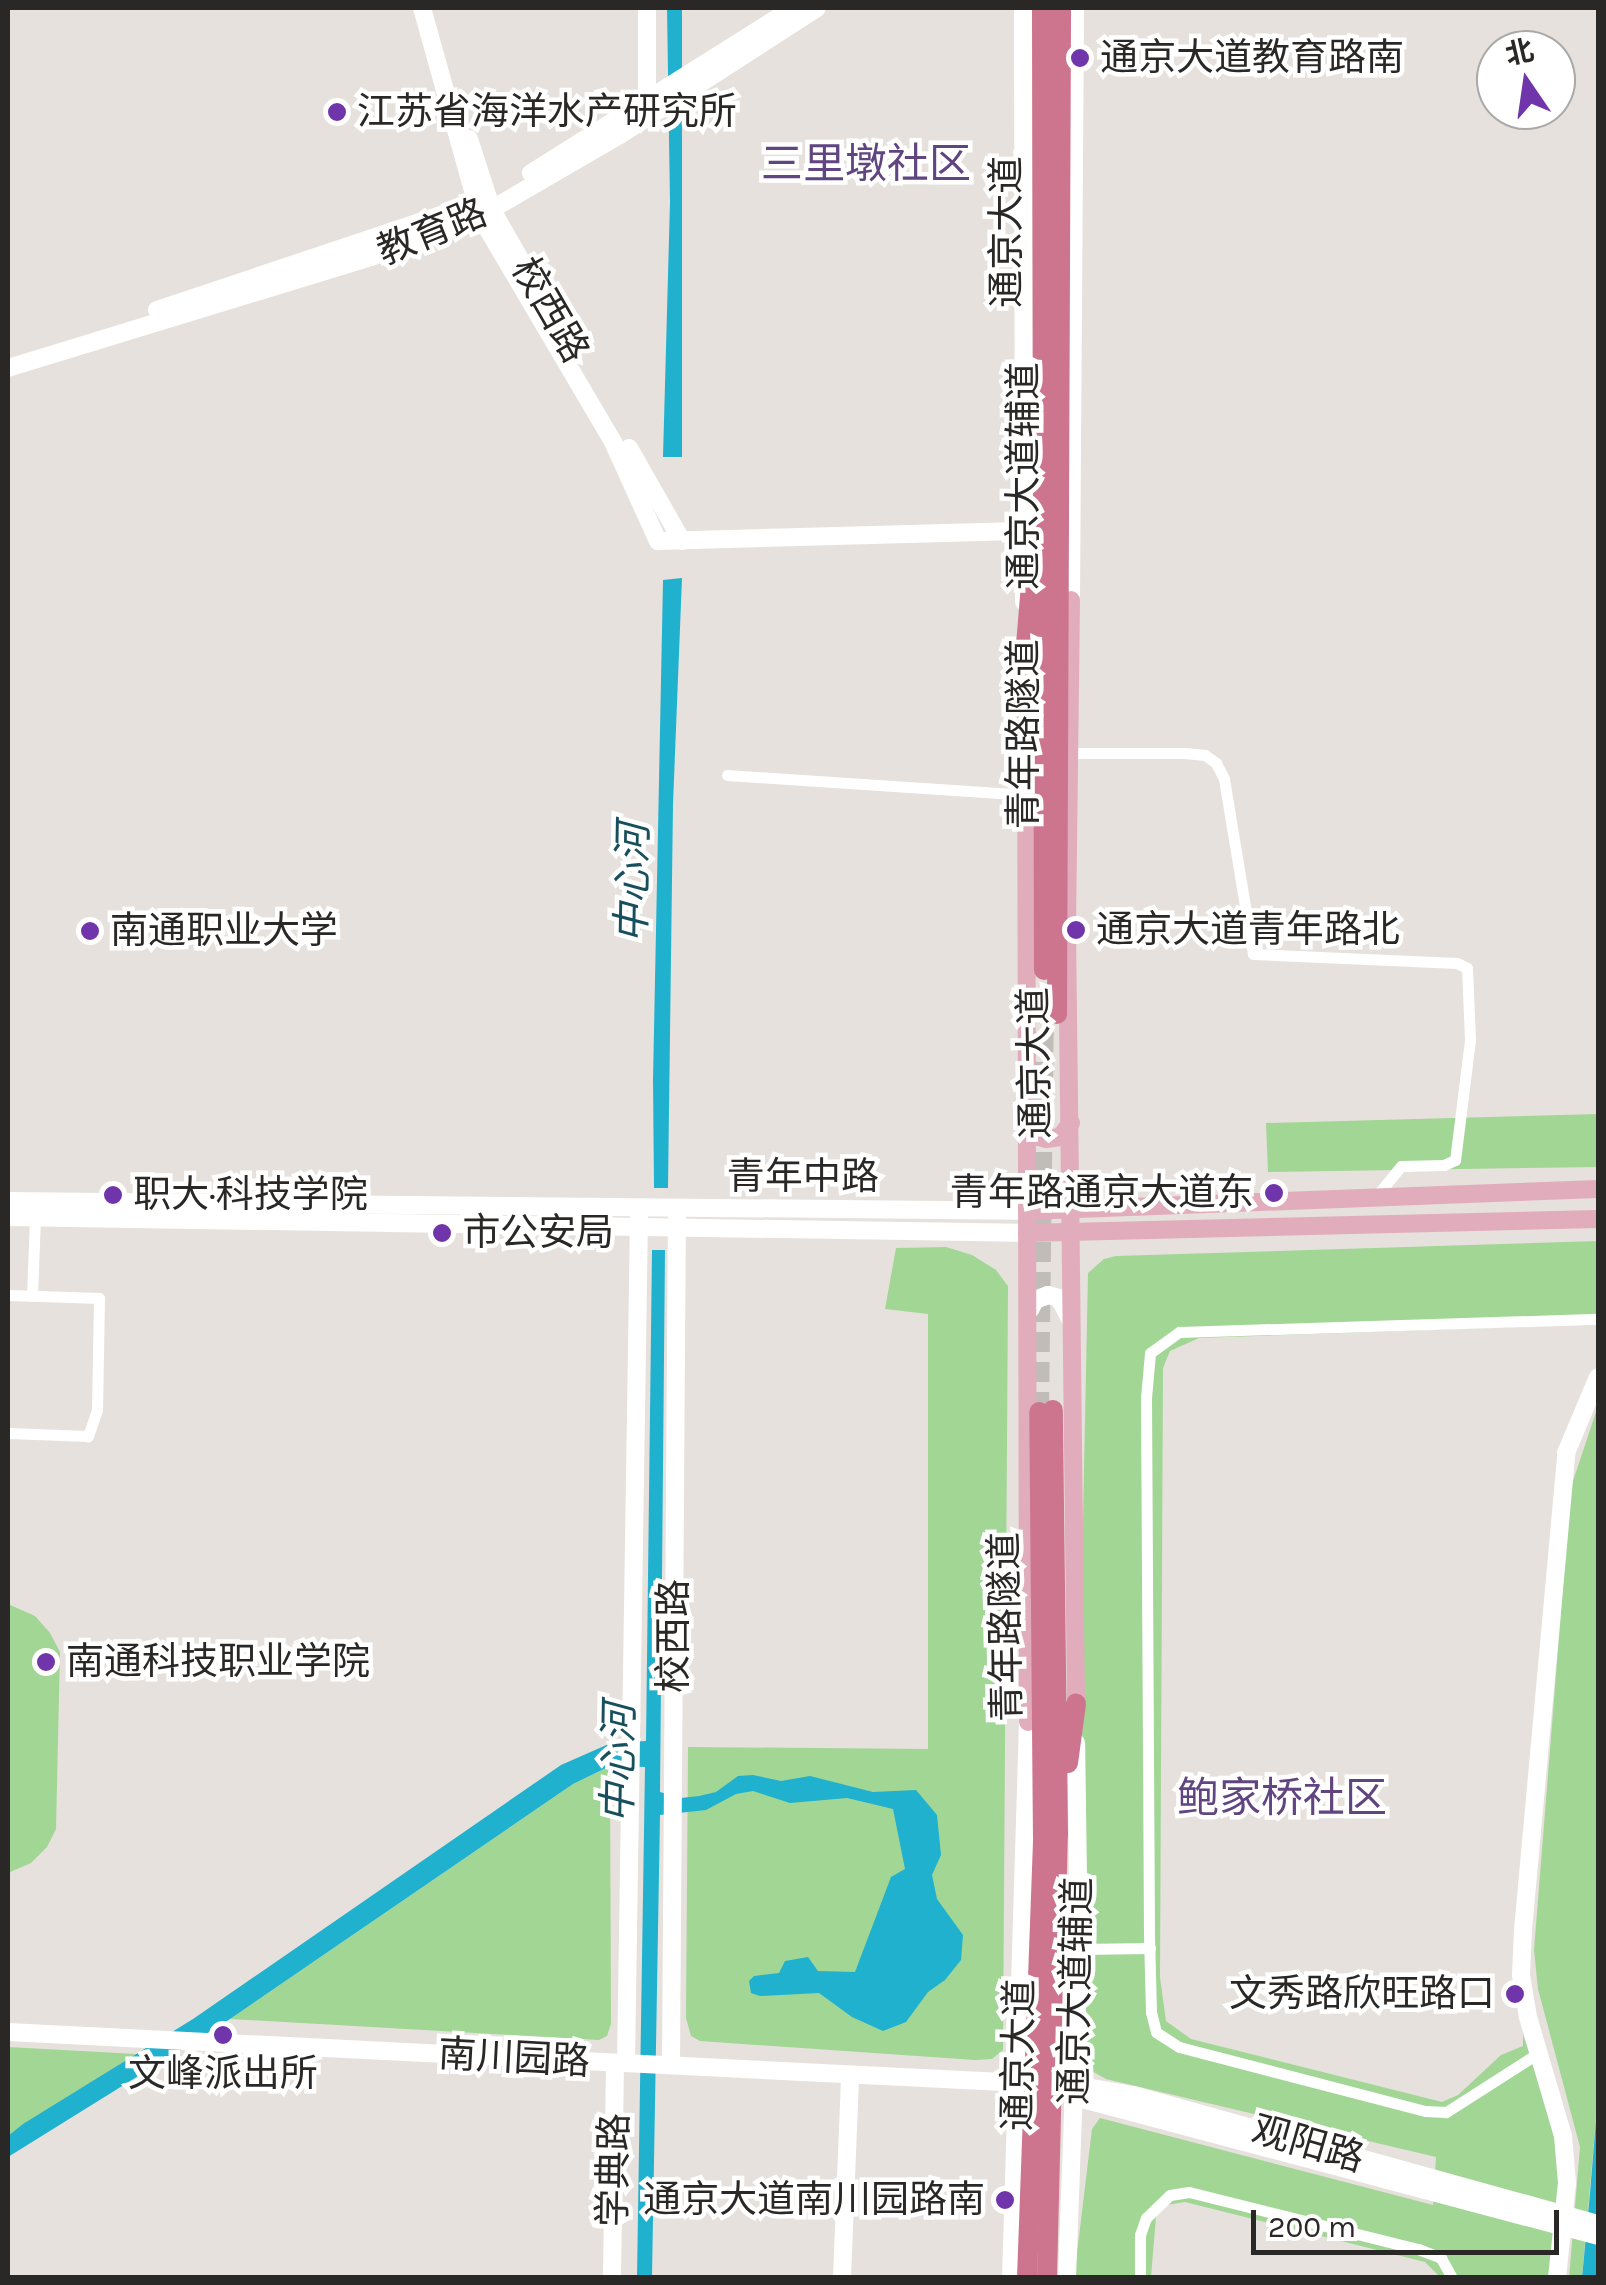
<!DOCTYPE html>
<html>
<head>
<meta charset="utf-8">
<style>
	body { margin:0 }
	#map { position:relative; width:1606px; height:2285px; overflow:hidden; background:#e6e1dc; font-family:Karla,"Noto Sans SC",sans-serif }
	div>[style] { position:absolute }
	.green>* { inset:0; background:#a1d695 }
	.water>* { inset:0; background:#20b1cf }
	.highway-tunnel>* { height:20px; margin-top:-10px; transform-origin:0; background:repeating-linear-gradient(90deg,#c0bcb8 0 20px,transparent 0 30px) }
	.street>* { height:11px; margin:-5.5px; padding:0 5.5px; transform-origin:5.5px; border-radius:5.5px; background:#fff }
	.secondary>* { height:18px; margin:-9px; padding:0 9px; transform-origin:9px; border-radius:9px; background:#fff }
	.primary>* { height:18px; margin:-9px; padding:0 9px; transform-origin:9px; border-radius:9px; background:#e1acbc }
	.highway>* { height:20px; margin:-10px; padding:0 10px; transform-origin:10px; border-radius:10px; background:#cd748f }
	.dots>* { width:28px; height:28px; translate:-50% -50%; box-sizing:border-box; border:5px solid #fff; border-radius:50% }
	span { translate:-50% -50%; white-space:nowrap; text-align:center; line-height:1.15; -webkit-text-stroke:9px #fff; paint-order:stroke }
	.poi-label { font-size:38px; color:#2a2826 }
	.left { translate:0 -50%; text-align:left }
	.right { translate:-100% -50%; text-align:right }
	.street-label { font-size:38px; color:#2a2826 }
	.water-label { font-size:40px; color:#184f5c; font-style:italic }
	.quarter-label { font-size:42px; color:#604581 }
	.frame { position:absolute; inset:0; border:10px solid #2a2826; pointer-events:none }
	.north { position:absolute; left:1476px; top:30px; width:100px; height:100px; box-sizing:border-box; background:#fff; border:2px solid #aaa9a8; border-radius:50%; rotate:347deg; font-size:28px; font-weight:700; line-height:40px; text-align:center; color:#2a2826 }
	.north::after { content:''; display:block; margin:auto; width:35px; height:45px; background:#7035aa; clip-path:polygon(50% 0,100% 100%,50% 72%,0 100%) }
	.scale { position:absolute; left:1251px; top:2210px; width:308px; height:45px; box-sizing:border-box; border:5px solid #2a2826; border-top:0; padding-left:12px; font-size:30px; line-height:35px; white-space:nowrap; color:#2a2826; -webkit-text-stroke:8px #fff; paint-order:stroke }
</style>
</head>
<body>
<div id="map">
	<div class="green">
		<div style="clip-path:polygon(1598px 1114px,1598px 1167px,1268px 1172px,1266px 1123px)"></div>
		<div style="clip-path:polygon(1598px 1241px,1598px 1324px,1199px 1338px,1170px 1351px,1163px 1368px,1160px 1977px,1166px 2021px,1191px 2039px,1442px 2102px,1458px 2095px,1501px 2055px,1523px 2046px,1523px 2034px,1558px 2141px,1561px 2169px,1549px 2277px,1440px 2277px,1425px 2262px,1185px 2202px,1167px 2205px,1156px 2217px,1151px 2277px,1074px 2278px,1092px 2129px,1100px 2118px,1433px 2205px,1436px 2157px,1106px 2079px,1090px 2070px,1085px 2055px,1081px 1617px,1088px 1273px,1104px 1259px,1116px 1256px)"></div>
		<div style="clip-path:polygon(946px 1247px,972px 1255px,996px 1270px,1008px 1286px,1003px 2050px,992px 2059px,975px 2060px,700px 2041px,691px 2036px,686px 2018px,688px 1747px,928px 1749px,928px 1314px,885px 1309px,896px 1248px)"></div>
		<div style="clip-path:polygon(1598px 1406px,1598px 2096px,1582px 2277px,1569px 2278px,1580px 2147px,1538px 1989px,1534px 1950px,1571px 1487px)"></div>
		<div style="clip-path:polygon(8px 1604px,35px 1616px,50px 1633px,60px 1652px,56px 1829px,47px 1847px,31px 1863px,8px 1873px)"></div>
		<div style="clip-path:polygon(610px 1766px,611px 2024px,607px 2036px,599px 2040px,230px 2019px,573px 1784px)"></div>
		<div style="clip-path:polygon(8px 2047px,136px 2054px,8px 2136px)"></div>
	</div>
	<div class="water">
		<div style="clip-path:polygon(667px 8px,682px 8px,682px 457px,663px 457px,670px 202px)"></div>
		<div style="clip-path:polygon(682px 578px,673px 804px,668px 1188px,654px 1188px,653px 1080px,663px 580px)"></div>
		<div style="clip-path:polygon(652px 1250px,665px 1250px,660px 1792px,681px 1798px,699px 1796px,716px 1792px,738px 1776px,753px 1775px,781px 1781px,810px 1776px,873px 1792px,916px 1790px,937px 1815px,941px 1855px,932px 1875px,937px 1899px,963px 1935px,961px 1960px,945px 1980px,928px 1992px,906px 2022px,883px 2031px,852px 2017px,819px 1993px,760px 1996px,751px 1993px,749px 1981px,754px 1976px,779px 1973px,785px 1961px,808px 1957px,818px 1971px,855px 1972px,891px 1877px,905px 1869px,893px 1809px,847px 1798px,790px 1803px,753px 1791px,736px 1794px,706px 1810px,660px 1815px,652px 2277px,637px 2277px,645px 1767px,610px 1766px,573px 1784px,230px 2019px,8px 2157px,8px 2136px,23px 2124px,193px 2019px,561px 1765px,611px 1743px,646px 1741px)"></div>
		<div style="clip-path:polygon(1598px 2096px,1598px 2277px,1582px 2278px,1590px 2193px)"></div>
	</div>
	<div class="highway-tunnel">
		<div style="left:1039px;top:1412px;width:400px;rotate:-89.3deg"></div>
	</div>
	<div class="street">
		<div style="left:1070px;top:753px;width:115px"></div>
		<div style="left:1185px;top:753px;width:20px;rotate:6deg"></div>
		<div style="left:1205px;top:755px;width:14px;rotate:36deg"></div>
		<div style="left:1216px;top:763px;width:18px;rotate:63deg"></div>
		<div style="left:1224px;top:779px;width:177px;rotate:80.6deg"></div>
		<div style="left:1253px;top:954px;width:204px;rotate:2.5deg"></div>
		<div style="left:1457px;top:963px;width:11px;rotate:27deg"></div>
		<div style="left:1467px;top:968px;width:72px;rotate:87.6deg"></div>
		<div style="left:1470px;top:1040px;width:121px;rotate:97.1deg"></div>
		<div style="left:1455px;top:1160px;width:12px;rotate:156deg"></div>
		<div style="left:1444px;top:1165px;width:43px;rotate:178.7deg"></div>
		<div style="left:1401px;top:1166px;width:41px;rotate:129.1deg"></div>
		<div style="left:727px;top:775px;width:300px;rotate:3.8deg"></div>
		<div style="left:8px;top:1295px;width:91px;rotate:1.9deg"></div>
		<div style="left:99px;top:1298px;width:112px;rotate:91deg"></div>
		<div style="left:97px;top:1410px;width:28px;rotate:109deg"></div>
		<div style="left:88px;top:1436px;width:80px;rotate:-177.9deg"></div>
		<div style="left:32px;top:1296px;width:78px;rotate:-87.8deg"></div>
		<div style="left:1079px;top:1949px;width:71px;rotate:-0.8deg"></div>
		<div style="left:1540px;top:2052px;width:112px;rotate:147.4deg"></div>
		<div style="left:1446px;top:2112px;width:21px;rotate:-177deg"></div>
		<div style="left:1425px;top:2111px;width:254px;rotate:-165.4deg"></div>
		<div style="left:1179px;top:2047px;width:27px;rotate:-147deg"></div>
		<div style="left:1156px;top:2032px;width:21px;rotate:-104deg"></div>
		<div style="left:1151px;top:2012px;width:79px;rotate:-91.5deg"></div>
		<div style="left:1149px;top:1933px;width:535px;rotate:-90.32deg"></div>
		<div style="left:1146px;top:1398px;width:45px;rotate:-84.9deg"></div>
		<div style="left:1150px;top:1353px;width:36px;rotate:-36deg"></div>
		<div style="left:1179px;top:1332px;width:419px;rotate:-1.8deg"></div>
		<div style="left:1140px;top:2278px;width:43px;rotate:-90deg"></div>
		<div style="left:1140px;top:2235px;width:18px;rotate:-71deg"></div>
		<div style="left:1146px;top:2218px;width:33px;rotate:-44deg"></div>
		<div style="left:1170px;top:2195px;width:19px;rotate:-9deg"></div>
		<div style="left:1189px;top:2192px;width:236px;rotate:14deg"></div>
		<div style="left:1418px;top:2249px;width:25px;rotate:21deg"></div>
		<div style="left:1441px;top:2258px;width:23px;rotate:61deg"></div>
	</div>
	<div class="secondary">
		<div style="left:422px;top:8px;width:216px;rotate:74.4deg"></div>
		<div style="left:480px;top:216px;width:262px;rotate:59.5deg"></div>
		<div style="left:613px;top:442px;width:109px;rotate:65.6deg"></div>
		<div style="left:658px;top:541px;width:364px;rotate:-1.6deg"></div>
		<div style="left:1023px;top:8px;width:594px;rotate:89.9deg"></div>
		<div style="left:647px;top:99px;width:91px;rotate:-90deg"></div>
		<div style="left:469px;top:139px;width:75px;rotate:72.1deg"></div>
		<div style="left:492px;top:210px;width:129px;rotate:60.3deg"></div>
		<div style="left:531px;top:173px;width:310px;rotate:-32.2deg"></div>
		<div style="left:157px;top:310px;width:344px;rotate:-18.5deg"></div>
		<div style="left:8px;top:368px;width:380px;rotate:-17deg"></div>
		<div style="left:371px;top:257px;width:116px;rotate:-20.6deg"></div>
		<div style="left:480px;top:216px;width:162px;rotate:-30.1deg"></div>
		<div style="left:620px;top:135px;width:234px;rotate:-32.8deg"></div>
		<div style="left:629px;top:448px;width:107px;rotate:60.3deg"></div>
		<div style="left:1071px;top:600px;width:592px;rotate:-89.61deg"></div>
		<div style="left:8px;top:1201px;width:1019px;rotate:0.56deg"></div>
		<div style="left:8px;top:1217px;width:1019px;rotate:0.9deg"></div>
		<div style="left:1030px;top:1310px;width:11px;rotate:-63deg"></div>
		<div style="left:1035px;top:1300px;width:14px;rotate:-21deg"></div>
		<div style="left:1048px;top:1295px;width:11px;rotate:15deg"></div>
		<div style="left:1059px;top:1298px;width:24px;rotate:62deg"></div>
		<div style="left:8px;top:2032px;width:1013px;rotate:2.88deg"></div>
		<div style="left:626px;top:2063px;width:849px;rotate:-89.12deg"></div>
		<div style="left:671px;top:2064px;width:850px;rotate:-89.6deg"></div>
		<div style="left:1075px;top:2085px;width:59px;rotate:9.8deg"></div>
		<div style="left:1133px;top:2095px;width:483px;rotate:15.5deg"></div>
		<div style="left:1075px;top:2097px;width:541px;rotate:14.88deg"></div>
		<div style="left:612px;top:2278px;width:215px;rotate:-89.2deg"></div>
		<div style="left:842px;top:2278px;width:201px;rotate:-87.7deg"></div>
		<div style="left:1011px;top:2278px;width:556px;rotate:-88.25deg"></div>
		<div style="left:1067px;top:2278px;width:329px;rotate:-87.9deg"></div>
		<div style="left:1079px;top:1949px;width:206px;rotate:-90.8deg"></div>
		<div style="left:1557px;top:2278px;width:96px;rotate:-84deg"></div>
		<div style="left:1567px;top:2183px;width:47px;rotate:-94.9deg"></div>
		<div style="left:1563px;top:2136px;width:124px;rotate:-106.4deg"></div>
		<div style="left:1528px;top:2017px;width:43px;rotate:-99.5deg"></div>
		<div style="left:1521px;top:1975px;width:45px;rotate:-87.5deg"></div>
		<div style="left:1523px;top:1930px;width:479px;rotate:-84.8deg"></div>
		<div style="left:1566px;top:1453px;width:82px;rotate:-67.2deg"></div>
	</div>
	<div class="primary">
		<div style="left:1071px;top:600px;width:330px;rotate:90.7deg"></div>
		<div style="left:1067px;top:930px;width:774px;rotate:89.33deg"></div>
		<div style="left:1026px;top:645px;width:1077px;rotate:89.89deg"></div>
		<div style="left:1030px;top:1127px;width:10px;rotate:61deg"></div>
		<div style="left:1035px;top:1136px;width:11px;rotate:15deg"></div>
		<div style="left:1046px;top:1139px;width:14px;rotate:-8deg"></div>
		<div style="left:1060px;top:1137px;width:18px;rotate:-52deg"></div>
		<div style="left:1027px;top:1211px;width:571px;rotate:-2.21deg"></div>
		<div style="left:1027px;top:1233px;width:571px;rotate:-1.4deg"></div>
	</div>
	<div class="highway">
		<div style="left:1042px;top:8px;width:962px;rotate:89.88deg"></div>
		<div style="left:1026px;top:645px;width:61px;rotate:-85.3deg"></div>
		<div style="left:1057px;top:1014px;width:1006px;rotate:-89.77deg"></div>
		<div style="left:1068px;top:1763px;width:60px;rotate:-82.3deg"></div>
		<div style="left:1027px;top:2278px;width:437px;rotate:-87.9deg"></div>
		<div style="left:1043px;top:1841px;width:429px;rotate:-90.5deg"></div>
		<div style="left:1047px;top:2278px;width:444px;rotate:-88.6deg"></div>
		<div style="left:1058px;top:1834px;width:424px;rotate:-90.7deg"></div>
	</div>
	<div class="dots">
		<div style="left:1080px;top:58px;background:#7035aa"></div>
		<div style="left:337px;top:112px;background:#7035aa"></div>
		<div style="left:1076px;top:930px;background:#7035aa"></div>
		<div style="left:90px;top:931px;background:#7035aa"></div>
		<div style="left:1274px;top:1193px;background:#7035aa"></div>
		<div style="left:113px;top:1195px;background:#7035aa"></div>
		<div style="left:442px;top:1233px;background:#7035aa"></div>
		<div style="left:46px;top:1662px;background:#7035aa"></div>
		<div style="left:1515px;top:1994px;background:#7035aa"></div>
		<div style="left:223px;top:2035px;background:#7035aa"></div>
		<div style="left:1005px;top:2200px;background:#7035aa"></div>
	</div>
	<div class="poi-label">
		<span class="left" style="left:1100px;top:58px">通京大道教育路南</span>
		<span class="left" style="left:357px;top:112px">江苏省海洋水产研究所</span>
		<span class="left" style="left:1096px;top:930px">通京大道青年路北</span>
		<span class="left" style="left:110px;top:931px">南通职业大学</span>
		<span class="right" style="left:1254px;top:1193px">青年路通京大道东</span>
		<span class="left" style="left:133px;top:1195px">职大·科技学院</span>
		<span class="left" style="left:462px;top:1233px">市公安局</span>
		<span class="left" style="left:66px;top:1662px">南通科技职业学院</span>
		<span class="right" style="left:1495px;top:1994px">文秀路欣旺路口</span>
		<span style="left:223px;top:2074px">文峰派出所</span>
		<span class="right" style="left:985px;top:2200px">通京大道南川园路南</span>
	</div>
	<div class="street-label">
		<span style="left:432px;top:232px;rotate:-22deg">教育路</span>
		<span style="left:1007px;top:232px;rotate:-90deg">通京大道</span>
		<span style="left:550px;top:310px;rotate:60deg">校西路</span>
		<span style="left:1024px;top:476px;rotate:-90deg">通京大道辅道</span>
		<span style="left:1024px;top:734px;rotate:-90deg">青年路隧道</span>
		<span style="left:1035px;top:1063px;rotate:-91deg">通京大道</span>
		<span style="left:803px;top:1177px">青年中路</span>
		<span style="left:1006px;top:1627px;rotate:-91deg">青年路隧道</span>
		<span style="left:674px;top:1636px;rotate:-90deg">校西路</span>
		<span style="left:1076px;top:1991px;rotate:-89deg">通京大道辅道</span>
		<span style="left:1019px;top:2055px;rotate:-89deg">通京大道</span>
		<span style="left:514px;top:2058px;rotate:3deg">南川园路</span>
		<span style="left:1308px;top:2144px;rotate:16deg">观阳路</span>
		<span style="left:614px;top:2170px;rotate:-89deg">学典路</span>
	</div>
	<div class="water-label">
		<span style="left:633px;top:883px;rotate:-89deg">中心河</span>
		<span style="left:619px;top:1763px;rotate:-89deg">中心河</span>
	</div>
	<div class="quarter-label">
		<span style="left:866px;top:164px">三里墩社区</span>
		<span style="left:1282px;top:1798px">鲍家桥社区</span>
	</div>
	<div class="frame"></div>
	<div class="north">北</div>
	<div class="scale">200 m</div>
</div>
</body>
</html>
